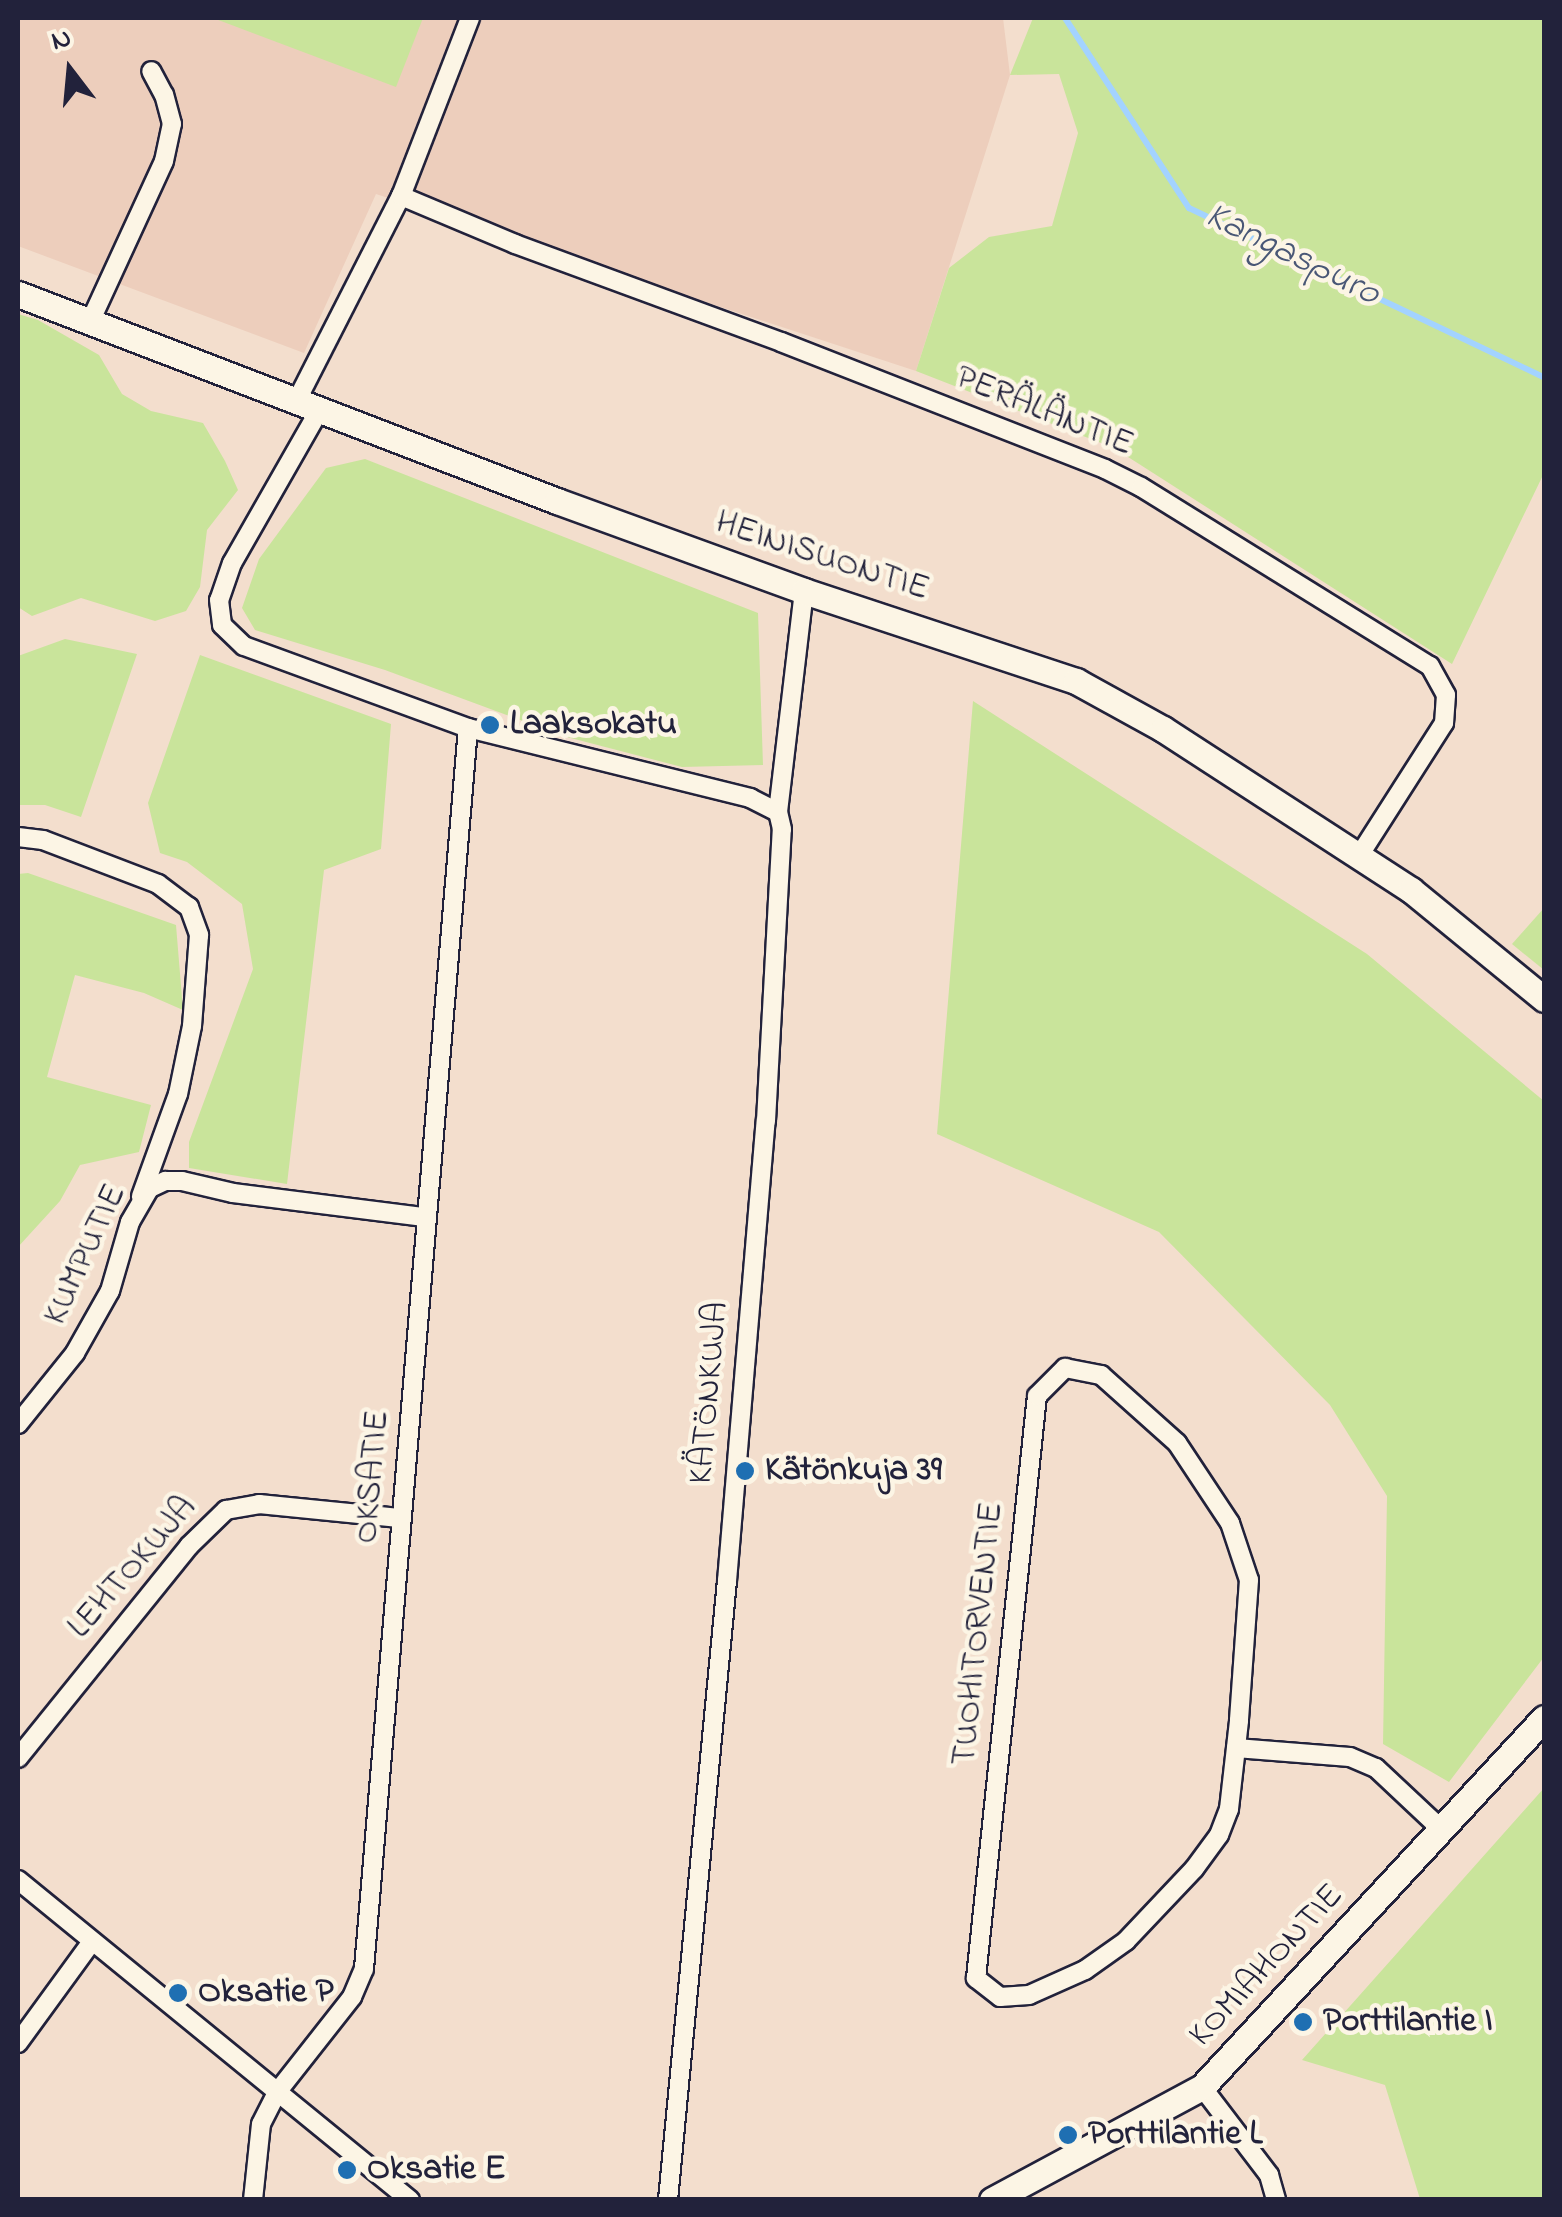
<!DOCTYPE html>
<html>
<head>
<meta charset="utf-8">
<style>
	body { margin:0 }
	#map { position:relative; width:1562px; height:2217px; overflow:hidden; background:#f3decd; font-family:"Indie Flower",sans-serif }
	div>[style] { position:absolute }
	.built>* { inset:0; background:#edcebc }
	.green>* { inset:0; background:#c9e49b }
	.stream>* { height:6px; margin:-3px; padding:0 3px; transform-origin:3px; border-radius:3px; background:#a3d3ff }
	.roads { filter:drop-shadow(2px 0 #22223b) drop-shadow(-2px 0 #22223b) drop-shadow(0 2px #22223b) drop-shadow(0 -2px #22223b) }
	.street>* { height:18px; margin:-9px; padding:0 9px; transform-origin:9px; border-radius:9px; background:#fcf5e5 }
	.secondary>* { height:25px; margin:-12.5px; padding:0 12.5px; transform-origin:12.5px; border-radius:12.5px; background:#fcf5e5 }
	.dots>* { width:28px; height:28px; translate:-50% -50%; box-sizing:border-box; border:5px solid #fcf5e5; border-radius:50% }
	span { translate:-50% -50%; white-space:nowrap; text-align:center; line-height:1.15; -webkit-text-stroke:9px #fcf5e5; paint-order:stroke }
	.street-label { font-size:35px; color:#22223b }
	.poi-label { font-size:35px; color:#22223b; font-weight:700 }
	.left { translate:0 -50%; text-align:left }
	.water-label { font-size:38px; color:#495776; font-style:italic }
	.frame { position:absolute; inset:0; border:20px solid #22223b; pointer-events:none }
	.north { position:absolute; left:20px; top:20px; width:100px; height:100px; -webkit-text-stroke:8px #fcf5e5; paint-order:stroke; rotate:344deg; font-size:28px; font-weight:700; line-height:40px; text-align:center; color:#22223b }
	.north::after { content:''; display:block; margin:auto; width:35px; height:45px; background:#22223b; clip-path:polygon(50% 0,100% 100%,50% 72%,0 100%) }
</style>
</head>
<body>
<div id="map">
	<div class="built">
		<div style="clip-path:polygon(18px 18px,1003px 18px,1010px 75px,916px 371px,376px 194px,304px 353px,18px 246px)"></div>
	</div>
	<div class="green">
		<div style="clip-path:polygon(213px 18px,423px 18px,396px 87px)"></div>
		<div style="clip-path:polygon(1033px 18px,1544px 18px,1544px 473px,1452px 664px,1114px 448px,916px 371px,949px 268px,989px 237px,1052px 226px,1078px 133px,1059px 74px,1010px 75px)"></div>
		<div style="clip-path:polygon(18px 314px,38px 320px,99px 355px,122px 394px,151px 411px,203px 423px,225px 461px,238px 490px,207px 530px,200px 587px,186px 611px,155px 621px,81px 598px,32px 616px,18px 607px)"></div>
		<div style="clip-path:polygon(365px 459px,758px 613px,763px 765px,682px 767px,563px 736px,385px 670px,255px 630px,242px 608px,259px 559px,326px 468px)"></div>
		<div style="clip-path:polygon(65px 639px,137px 654px,81px 817px,45px 805px,18px 805px,18px 656px)"></div>
		<div style="clip-path:polygon(200px 655px,391px 724px,381px 849px,324px 870px,287px 1184px,189px 1168px,189px 1142px,253px 969px,242px 904px,187px 862px,160px 853px,148px 803px)"></div>
		<div style="clip-path:polygon(973px 701px,1367px 954px,1544px 1101px,1544px 1657px,1449px 1782px,1383px 1744px,1387px 1496px,1330px 1405px,1159px 1232px,937px 1134px)"></div>
		<div style="clip-path:polygon(28px 873px,176px 925px,183px 1010px,144px 993px,75px 975px,47px 1077px,151px 1105px,139px 1152px,80px 1165px,60px 1201px,18px 1247px,18px 874px)"></div>
		<div style="clip-path:polygon(1544px 908px,1544px 970px,1512px 944px)"></div>
		<div style="clip-path:polygon(1544px 1788px,1544px 2199px,1420px 2199px,1385px 2085px,1302px 2060px)"></div>
	</div>
	<div class="stream">
		<div style="left:1065px;top:18px;width:227px;rotate:56.9deg"></div>
		<div style="left:1189px;top:208px;width:393px;rotate:25.5deg"></div>
	</div>
	<div class="roads">
		<div class="street">
			<div style="left:401px;top:196px;width:124px;rotate:22.8deg"></div>
			<div style="left:515px;top:244px;width:283px;rotate:20.2deg"></div>
			<div style="left:781px;top:342px;width:348px;rotate:21.4deg"></div>
			<div style="left:1105px;top:469px;width:40px;rotate:26.6deg"></div>
			<div style="left:1141px;top:487px;width:340px;rotate:31.8deg"></div>
			<div style="left:1430px;top:666px;width:33px;rotate:61deg"></div>
			<div style="left:1446px;top:695px;width:28px;rotate:94deg"></div>
			<div style="left:1444px;top:723px;width:158px;rotate:122.6deg"></div>
			<div style="left:90px;top:322px;width:177px;rotate:-65.3deg"></div>
			<div style="left:164px;top:161px;width:38px;rotate:-78deg"></div>
			<div style="left:172px;top:124px;width:30px;rotate:-105deg"></div>
			<div style="left:164px;top:95px;width:27px;rotate:-118deg"></div>
			<div style="left:297px;top:400px;width:229px;rotate:-63deg"></div>
			<div style="left:401px;top:196px;width:191px;rotate:-68.8deg"></div>
			<div style="left:320px;top:409px;width:177px;rotate:119.7deg"></div>
			<div style="left:232px;top:563px;width:39px;rotate:109deg"></div>
			<div style="left:219px;top:600px;width:25px;rotate:83deg"></div>
			<div style="left:222px;top:625px;width:30px;rotate:44deg"></div>
			<div style="left:244px;top:646px;width:239px;rotate:20.1deg"></div>
			<div style="left:468px;top:728px;width:291px;rotate:13.9deg"></div>
			<div style="left:750px;top:798px;width:31px;rotate:27deg"></div>
			<div style="left:18px;top:837px;width:25px;rotate:7deg"></div>
			<div style="left:43px;top:840px;width:123px;rotate:20.9deg"></div>
			<div style="left:158px;top:884px;width:39px;rotate:37deg"></div>
			<div style="left:189px;top:907px;width:30px;rotate:70deg"></div>
			<div style="left:199px;top:935px;width:91px;rotate:94.4deg"></div>
			<div style="left:192px;top:1026px;width:69px;rotate:101.6deg"></div>
			<div style="left:178px;top:1094px;width:109px;rotate:109.9deg"></div>
			<div style="left:1065px;top:1368px;width:37px;rotate:11deg"></div>
			<div style="left:1101px;top:1375px;width:102px;rotate:41.8deg"></div>
			<div style="left:1177px;top:1443px;width:96px;rotate:56.5deg"></div>
			<div style="left:1230px;top:1523px;width:60px;rotate:71.6deg"></div>
			<div style="left:1249px;top:1580px;width:141px;rotate:94.1deg"></div>
			<div style="left:1239px;top:1721px;width:89px;rotate:96.5deg"></div>
			<div style="left:1229px;top:1809px;width:28px;rotate:111deg"></div>
			<div style="left:1219px;top:1835px;width:42px;rotate:126.3deg"></div>
			<div style="left:1194px;top:1869px;width:99px;rotate:133.4deg"></div>
			<div style="left:1126px;top:1941px;width:50px;rotate:144.7deg"></div>
			<div style="left:1085px;top:1970px;width:61px;rotate:155.9deg"></div>
			<div style="left:1029px;top:1995px;width:29px;rotate:176deg"></div>
			<div style="left:1000px;top:1997px;width:31px;rotate:-142deg"></div>
			<div style="left:976px;top:1978px;width:585px;rotate:-84.02deg"></div>
			<div style="left:1037px;top:1396px;width:40px;rotate:-45deg"></div>
			<div style="left:18px;top:1424px;width:91px;rotate:-51.2deg"></div>
			<div style="left:75px;top:1353px;width:71px;rotate:-60.6deg"></div>
			<div style="left:110px;top:1291px;width:72px;rotate:-73.8deg"></div>
			<div style="left:130px;top:1222px;width:39px;rotate:-60deg"></div>
			<div style="left:150px;top:1188px;width:17px;rotate:-25deg"></div>
			<div style="left:165px;top:1181px;width:17px"></div>
			<div style="left:182px;top:1181px;width:52px;rotate:13.2deg"></div>
			<div style="left:233px;top:1193px;width:193px;rotate:7.2deg"></div>
			<div style="left:1236px;top:1748px;width:114px;rotate:4.5deg"></div>
			<div style="left:1350px;top:1757px;width:28px;rotate:23deg"></div>
			<div style="left:1376px;top:1768px;width:89px;rotate:43.2deg"></div>
			<div style="left:18px;top:1758px;width:272px;rotate:-51.1deg"></div>
			<div style="left:189px;top:1546px;width:52px;rotate:-44.2deg"></div>
			<div style="left:226px;top:1510px;width:34px;rotate:-10deg"></div>
			<div style="left:259px;top:1504px;width:141px;rotate:5.7deg"></div>
			<div style="left:18px;top:1880px;width:506px;rotate:39.23deg"></div>
			<div style="left:18px;top:2043px;width:124px;rotate:-53.9deg"></div>
			<div style="left:1202px;top:2087px;width:111px;rotate:52.7deg"></div>
			<div style="left:1269px;top:2175px;width:26px;rotate:74deg"></div>
			<div style="left:253px;top:2200px;width:76px;rotate:-84deg"></div>
			<div style="left:261px;top:2124px;width:37px;rotate:-63deg"></div>
			<div style="left:278px;top:2091px;width:120px;rotate:-51.8deg"></div>
			<div style="left:352px;top:1997px;width:30px;rotate:-67deg"></div>
			<div style="left:364px;top:1969px;width:1245px;rotate:-85.21deg"></div>
			<div style="left:668px;top:2200px;width:622px;rotate:-84.56deg"></div>
			<div style="left:727px;top:1581px;width:462px;rotate:-85.2deg"></div>
			<div style="left:766px;top:1121px;width:292px;rotate:-86.9deg"></div>
			<div style="left:782px;top:829px;width:17px;rotate:-103deg"></div>
			<div style="left:778px;top:812px;width:223px;rotate:-83.3deg"></div>
		</div>
		<div class="secondary">
			<div style="left:18px;top:294px;width:577px;rotate:21.01deg"></div>
			<div style="left:557px;top:501px;width:263px;rotate:20deg"></div>
			<div style="left:804px;top:591px;width:287px;rotate:18.3deg"></div>
			<div style="left:1076px;top:681px;width:99px;rotate:28.9deg"></div>
			<div style="left:1163px;top:729px;width:296px;rotate:33deg"></div>
			<div style="left:1411px;top:890px;width:172px;rotate:39.3deg"></div>
			<div style="left:992px;top:2200px;width:238px;rotate:-28.3deg"></div>
			<div style="left:1202px;top:2087px;width:503px;rotate:-47.17deg"></div>
		</div>
	</div>
	<div class="dots">
		<div style="left:490px;top:725px;background:#1f6fb2"></div>
		<div style="left:745px;top:1471px;background:#1f6fb2"></div>
		<div style="left:178px;top:1993px;background:#1f6fb2"></div>
		<div style="left:1303px;top:2022px;background:#1f6fb2"></div>
		<div style="left:1068px;top:2135px;background:#1f6fb2"></div>
		<div style="left:347px;top:2170px;background:#1f6fb2"></div>
	</div>
	<div class="street-label">
		<span style="left:1044px;top:412px;rotate:22deg">PERÄLÄNTIE</span>
		<span style="left:822px;top:557px;rotate:18deg">HEINISUONTIE</span>
		<span style="left:86px;top:1255px;rotate:-65deg">KUMPUTIE</span>
		<span style="left:710px;top:1393px;rotate:-85deg">KÄTÖNKUJA</span>
		<span style="left:373px;top:1477px;rotate:-85deg">OKSATIE</span>
		<span style="left:133px;top:1568px;rotate:-49deg">LEHTOKUJA</span>
		<span style="left:979px;top:1634px;rotate:-84deg">TUOHITORVENTIE</span>
		<span style="left:1267px;top:1966px;rotate:-47deg">KOMIAHONTIE</span>
	</div>
	<div class="poi-label">
		<span class="left" style="left:510px;top:725px">Laaksokatu</span>
		<span class="left" style="left:765px;top:1471px">Kätönkuja 39</span>
		<span class="left" style="left:198px;top:1993px">Oksatie P</span>
		<span class="left" style="left:1323px;top:2022px">Porttilantie I</span>
		<span class="left" style="left:1088px;top:2135px">Porttilantie L</span>
		<span class="left" style="left:367px;top:2170px">Oksatie E</span>
	</div>
	<div class="water-label">
		<span style="left:1292px;top:256px;rotate:26deg">Kangaspuro</span>
	</div>
	<div class="frame"></div>
	<div class="north">N</div>
</div>
</body>
</html>
